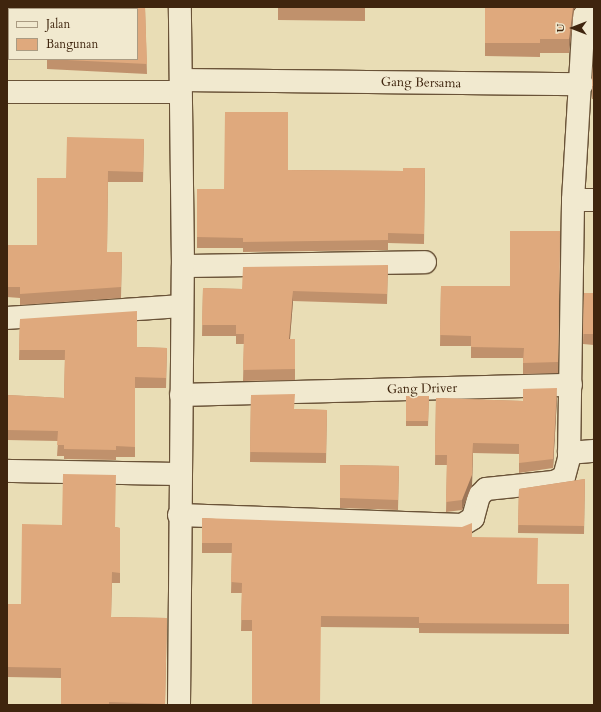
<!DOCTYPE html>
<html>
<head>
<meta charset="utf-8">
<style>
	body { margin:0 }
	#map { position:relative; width:601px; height:712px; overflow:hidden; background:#e9ddb5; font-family:Cardo,serif }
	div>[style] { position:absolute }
	.roads { filter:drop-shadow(1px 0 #6a5338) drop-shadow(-1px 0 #6a5338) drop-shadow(0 1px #6a5338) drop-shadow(0 -1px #6a5338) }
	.minor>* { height:22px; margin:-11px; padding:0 11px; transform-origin:11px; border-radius:11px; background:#f1e9cf }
	.wall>* { inset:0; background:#c0916c }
	.shaded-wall>* { inset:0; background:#9c7658 }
	.building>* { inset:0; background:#dfa97d }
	span { translate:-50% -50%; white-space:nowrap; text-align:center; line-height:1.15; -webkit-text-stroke:3px #f1e9cf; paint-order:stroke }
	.street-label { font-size:13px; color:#3f250e }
	.frame { position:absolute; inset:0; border:8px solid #3f250e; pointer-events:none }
	.legend { position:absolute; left:8px; top:8px; width:130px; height:52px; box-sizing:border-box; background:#f1e9cf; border:1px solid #aa9b82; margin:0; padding:5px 7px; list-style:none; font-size:12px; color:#3f250e }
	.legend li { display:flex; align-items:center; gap:8px; height:20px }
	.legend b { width:20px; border:1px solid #aa9b82 }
	.north { position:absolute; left:553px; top:8px; width:40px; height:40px; -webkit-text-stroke:3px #f1e9cf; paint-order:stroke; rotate:270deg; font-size:11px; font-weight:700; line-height:16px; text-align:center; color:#3f250e }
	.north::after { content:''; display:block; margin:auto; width:14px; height:18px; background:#3f250e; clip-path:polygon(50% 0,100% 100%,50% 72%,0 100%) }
</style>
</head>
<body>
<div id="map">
	<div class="roads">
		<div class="minor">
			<div style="left:181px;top:80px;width:401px;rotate:0.6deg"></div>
			<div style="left:7px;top:92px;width:173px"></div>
			<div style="left:573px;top:200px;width:21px"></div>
			<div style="left:183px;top:266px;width:242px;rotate:-0.9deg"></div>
			<div style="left:7px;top:318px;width:175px;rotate:-3.9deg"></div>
			<div style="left:181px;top:395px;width:390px;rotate:-1.5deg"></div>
			<div style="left:569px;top:453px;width:25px;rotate:-5deg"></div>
			<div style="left:7px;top:471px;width:173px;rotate:1deg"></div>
			<div style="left:179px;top:515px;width:283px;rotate:2deg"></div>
			<div style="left:462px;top:525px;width:13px;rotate:-32deg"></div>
			<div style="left:473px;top:518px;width:23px;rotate:-75deg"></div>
			<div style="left:479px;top:496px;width:10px;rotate:-45deg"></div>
			<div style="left:486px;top:489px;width:68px;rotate:-5.9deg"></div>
			<div style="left:554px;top:482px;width:11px;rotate:-27deg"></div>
			<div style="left:564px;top:477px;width:20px;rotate:-75deg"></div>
			<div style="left:569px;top:458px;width:258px;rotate:-89.1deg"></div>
			<div style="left:573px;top:200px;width:184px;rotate:-86.6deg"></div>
			<div style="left:584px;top:16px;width:10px"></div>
			<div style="left:179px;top:705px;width:439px;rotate:-89.5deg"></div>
			<div style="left:183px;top:266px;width:259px;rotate:-90.7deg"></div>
		</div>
	</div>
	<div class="wall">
		<div style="clip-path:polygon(7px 7px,145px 7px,147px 74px,47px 69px,47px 59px,137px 9px,9px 9px,9px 11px,7px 11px)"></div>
		<div style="clip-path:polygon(278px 7px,365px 7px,365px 21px,278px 20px)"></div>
		<div style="clip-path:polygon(485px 7px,577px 7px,574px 9px,569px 53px,540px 53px,540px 57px,485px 56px)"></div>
		<div style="clip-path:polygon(594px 45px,594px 99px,592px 99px,592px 86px)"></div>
		<div style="clip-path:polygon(144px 139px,143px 182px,108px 182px,107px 252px,122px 252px,121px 298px,20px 305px,20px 298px,7px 297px,7px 245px,37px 245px,66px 178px)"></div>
		<div style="clip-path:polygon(425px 168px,424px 244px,388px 243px,388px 250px,243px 252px,243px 248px,197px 248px,197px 189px,224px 189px,288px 170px,403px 171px)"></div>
		<div style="clip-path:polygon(560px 231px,558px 373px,523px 374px,523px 358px,471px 358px,471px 346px,440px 346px,441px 286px,510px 286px)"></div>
		<div style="clip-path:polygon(388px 265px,387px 304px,293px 301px,290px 339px,295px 339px,295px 380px,243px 381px,244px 344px,236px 344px,236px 336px,202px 336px,203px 288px,242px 289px)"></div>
		<div style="clip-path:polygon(584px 293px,594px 293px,594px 345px,583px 344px)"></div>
		<div style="clip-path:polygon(20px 319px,137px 347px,167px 348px,166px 388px,135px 388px,135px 457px,116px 457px,116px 460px,64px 459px,64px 456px,57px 456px,58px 441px,7px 440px,7px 395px,64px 398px,65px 360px,19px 360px)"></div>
		<div style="clip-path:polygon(251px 395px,294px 409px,327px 410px,326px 463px,250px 462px)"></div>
		<div style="clip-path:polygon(406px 396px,429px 396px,428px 426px,406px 426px)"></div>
		<div style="clip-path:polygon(436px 398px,523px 401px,557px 398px,553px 468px,519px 473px,519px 454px,473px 453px,472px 485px,462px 510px,446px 512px,447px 465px,435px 465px)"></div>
		<div style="clip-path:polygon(340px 465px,399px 466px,398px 510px,340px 508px)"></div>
		<div style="clip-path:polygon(585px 479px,584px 534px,518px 533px,519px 489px)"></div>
		<div style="clip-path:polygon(202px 518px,472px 537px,537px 584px,569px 584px,569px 634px,419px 633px,419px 628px,321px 627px,252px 631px,241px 631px,242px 593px,231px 593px,232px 553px,202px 553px)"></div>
		<div style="clip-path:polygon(115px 527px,120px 528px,120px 583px,112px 583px,111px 617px,167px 618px,165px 705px,61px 705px,61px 678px,7px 677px,7px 604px,21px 604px)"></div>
	</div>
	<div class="shaded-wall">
		<div style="clip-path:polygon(573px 7px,577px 7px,574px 9px,569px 53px,569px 39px)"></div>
		<div style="clip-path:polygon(293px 291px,293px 301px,289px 350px,289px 339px)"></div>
		<div style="clip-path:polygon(557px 388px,557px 398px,553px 468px,553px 459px)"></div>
		<div style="clip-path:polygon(473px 443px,472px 485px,462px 510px,462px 500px)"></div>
	</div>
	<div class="building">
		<div style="clip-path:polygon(48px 7px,145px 7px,147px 64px,47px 59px,137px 59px,137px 9px,48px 9px)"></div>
		<div style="clip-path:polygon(485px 7px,573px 7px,569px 39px,540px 39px,540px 43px,485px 43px)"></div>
		<div style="clip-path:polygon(594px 45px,594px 86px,592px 86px)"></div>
		<div style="clip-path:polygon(225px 112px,288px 112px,288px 170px,403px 171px,403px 168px,425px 168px,424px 234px,388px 233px,388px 240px,243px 242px,243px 238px,197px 237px,197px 189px,224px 189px)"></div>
		<div style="clip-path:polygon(67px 137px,144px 139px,143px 172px,108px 171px,107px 252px,122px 252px,121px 287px,20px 294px,20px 287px,7px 287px,7px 245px,37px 245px,37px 178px,66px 178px)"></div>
		<div style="clip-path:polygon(510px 231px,560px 231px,558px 362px,523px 363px,524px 348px,471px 347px,471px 336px,440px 335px,441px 286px,510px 286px)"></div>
		<div style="clip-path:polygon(388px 265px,387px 294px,293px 291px,289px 339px,295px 339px,295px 369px,243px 370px,244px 334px,236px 334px,236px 325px,202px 325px,203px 288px,242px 289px,243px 267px)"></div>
		<div style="clip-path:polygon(584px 293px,594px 293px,594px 334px,583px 334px)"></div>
		<div style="clip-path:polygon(137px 311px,137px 347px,167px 348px,166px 378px,135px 377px,135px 447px,116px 446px,116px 450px,64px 449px,64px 445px,57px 445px,58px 431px,7px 430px,7px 395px,64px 398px,65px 350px,19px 350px,20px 319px)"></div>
		<div style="clip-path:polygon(557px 388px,553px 459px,519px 463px,519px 444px,473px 443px,472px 475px,462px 500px,446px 502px,447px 455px,435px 455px,436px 398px,523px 401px,523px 389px)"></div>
		<div style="clip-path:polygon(295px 394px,294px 409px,327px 410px,326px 453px,250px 452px,251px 395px)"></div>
		<div style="clip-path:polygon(406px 396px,429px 396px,428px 421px,406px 421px)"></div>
		<div style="clip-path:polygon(340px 465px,399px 466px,398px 500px,340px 498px)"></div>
		<div style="clip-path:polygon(63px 474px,116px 475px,115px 527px,120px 528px,120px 573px,112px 572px,111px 617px,167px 618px,165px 704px,109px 702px,109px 705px,61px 705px,61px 668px,7px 667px,7px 604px,21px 604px,22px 524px,62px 525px)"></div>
		<div style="clip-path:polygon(585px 479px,584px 526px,518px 525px,519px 489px)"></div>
		<div style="clip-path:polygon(202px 518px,462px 527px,472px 523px,472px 537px,538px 538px,537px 584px,569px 584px,569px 624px,419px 623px,419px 617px,321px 616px,320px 705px,252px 705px,252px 620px,241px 620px,242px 583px,231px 582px,232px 543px,202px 543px)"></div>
	</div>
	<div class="street-label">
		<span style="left:421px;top:83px;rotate:1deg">Gang Bersama</span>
		<span style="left:422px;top:389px;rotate:-1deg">Gang Driver</span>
	</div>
	<div class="frame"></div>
	<ul class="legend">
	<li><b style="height:5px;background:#f1e9cf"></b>Jalan</li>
	<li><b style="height:11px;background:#dfa97d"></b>Bangunan</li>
	</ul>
	<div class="north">U</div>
</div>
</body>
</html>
